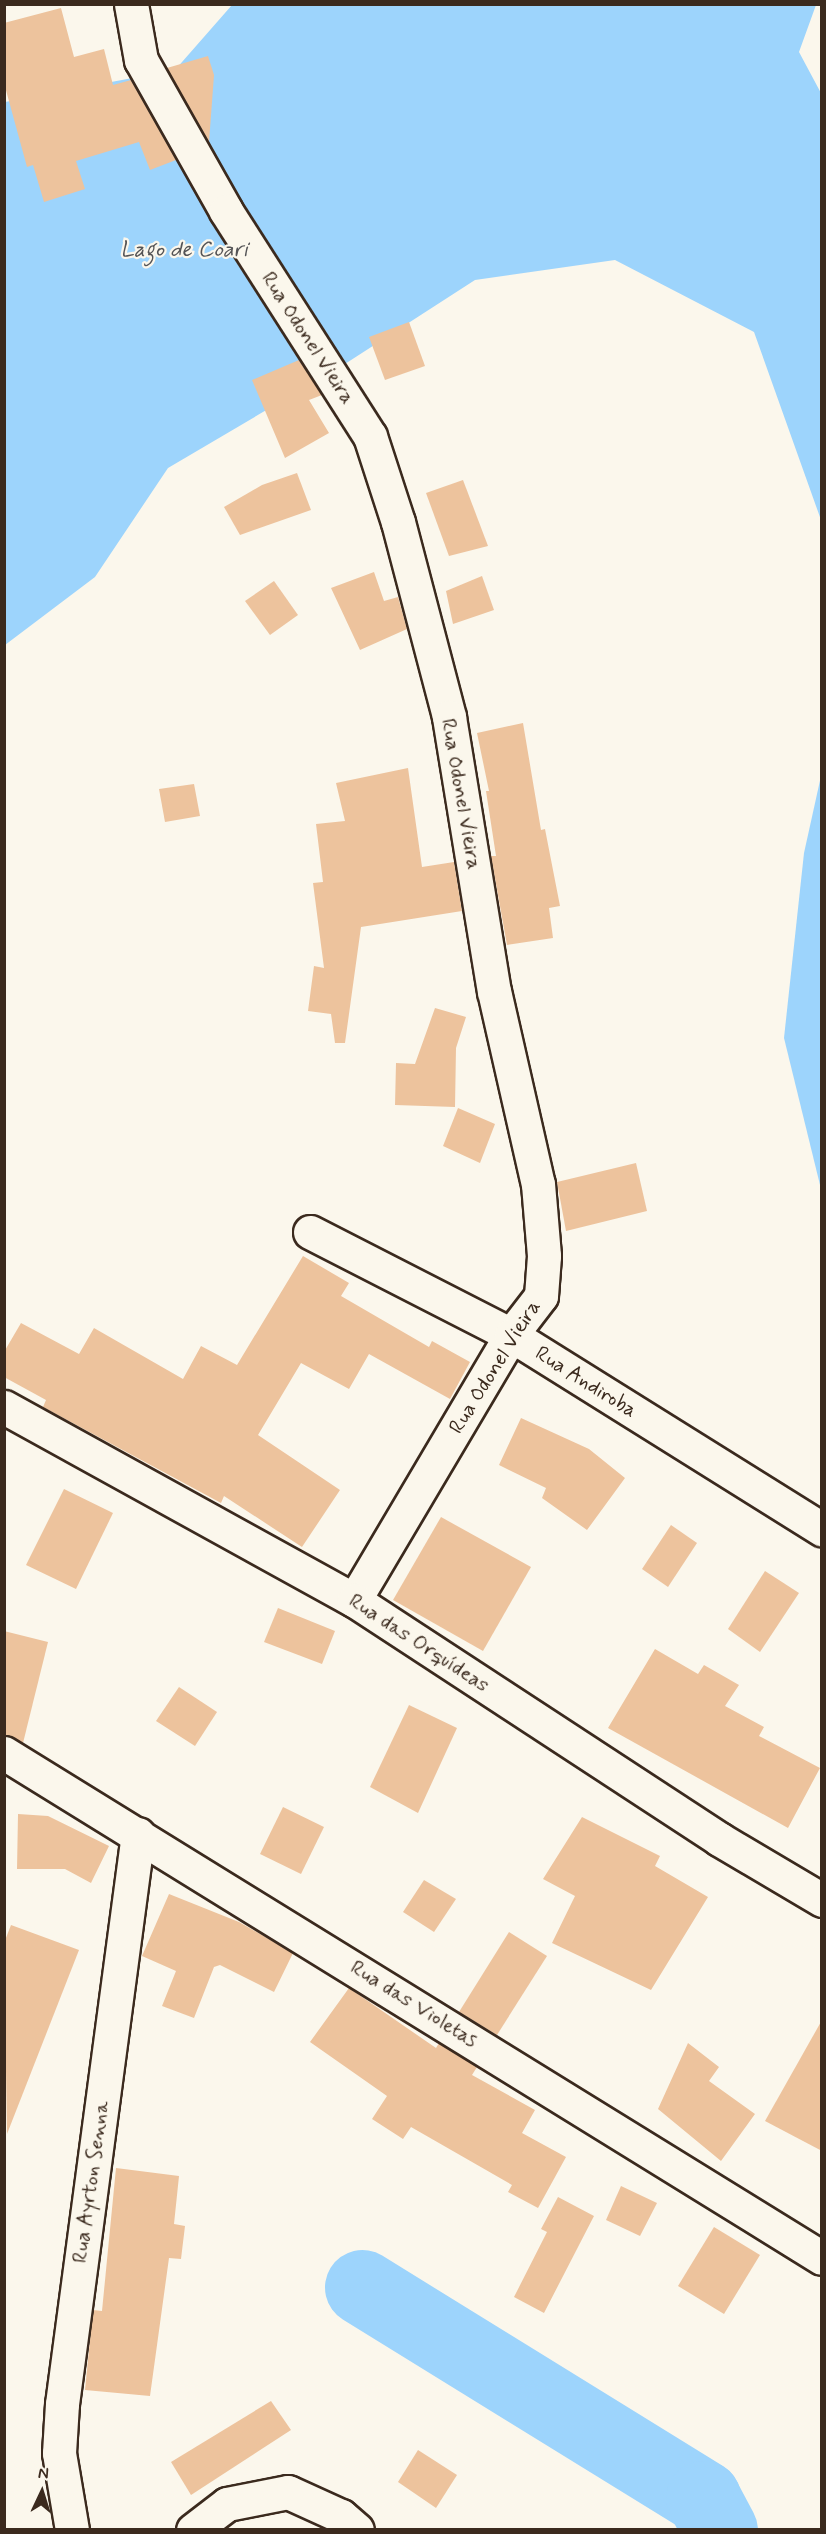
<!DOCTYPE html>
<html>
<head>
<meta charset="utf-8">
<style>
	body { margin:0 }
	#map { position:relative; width:826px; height:2534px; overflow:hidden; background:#fbf7ec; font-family:Mynerve,sans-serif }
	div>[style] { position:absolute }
	.water>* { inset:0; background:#9dd4fc }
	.river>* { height:75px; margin:-37.5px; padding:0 37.5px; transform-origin:37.5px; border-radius:37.5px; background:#9dd4fc }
	.building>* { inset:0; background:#edc39d }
	.roads { filter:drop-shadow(2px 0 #3b2a1e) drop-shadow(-2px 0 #3b2a1e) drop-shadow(0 2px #3b2a1e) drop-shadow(0 -2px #3b2a1e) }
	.street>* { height:33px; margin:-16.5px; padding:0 16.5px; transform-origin:16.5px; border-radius:16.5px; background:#fbf7ec }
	span { translate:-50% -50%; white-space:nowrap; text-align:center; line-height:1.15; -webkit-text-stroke:4.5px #fbf7ec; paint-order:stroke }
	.street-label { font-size:21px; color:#3b2a1e }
	.water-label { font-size:22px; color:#545456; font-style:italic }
	.frame { position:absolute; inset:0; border:6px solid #3b2a1e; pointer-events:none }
	.north { position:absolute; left:12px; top:2462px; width:60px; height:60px; -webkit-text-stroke:4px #fbf7ec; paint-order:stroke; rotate:4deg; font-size:16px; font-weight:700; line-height:24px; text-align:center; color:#3b2a1e }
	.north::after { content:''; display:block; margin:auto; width:21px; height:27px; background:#3b2a1e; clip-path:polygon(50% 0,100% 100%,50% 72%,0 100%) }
</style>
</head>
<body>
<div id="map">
	<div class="water">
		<div style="clip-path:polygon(232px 5px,816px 5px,799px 52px,822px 95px,821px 520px,754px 332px,615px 260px,475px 280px,348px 362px,168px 468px,95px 577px,5px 645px,5px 102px,175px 70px)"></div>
		<div style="clip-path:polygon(821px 776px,822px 1189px,821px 1189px,784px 1038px,804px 853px)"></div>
	</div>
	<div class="river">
		<div style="left:362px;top:2287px;width:401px;rotate:31.7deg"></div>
		<div style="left:703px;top:2498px;width:36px;rotate:62deg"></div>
	</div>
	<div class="building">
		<div style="clip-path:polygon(61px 8px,74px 57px,104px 49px,113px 85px,131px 80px,176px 160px,150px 170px,139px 142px,76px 161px,85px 189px,44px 202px,33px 165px,27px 167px,4px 83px,4px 23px)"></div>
		<div style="clip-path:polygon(208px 56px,214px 75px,209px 142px,167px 68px)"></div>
		<div style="clip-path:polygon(409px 322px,425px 366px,385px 380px,369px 337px)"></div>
		<div style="clip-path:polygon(299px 360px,322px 395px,309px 400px,329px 433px,285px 458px,252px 380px)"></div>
		<div style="clip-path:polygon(297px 473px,311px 510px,240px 535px,224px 507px,262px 485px)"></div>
		<div style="clip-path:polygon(463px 480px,488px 546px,449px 556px,426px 493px)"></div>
		<div style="clip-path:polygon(374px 572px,384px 601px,398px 597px,407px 629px,360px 650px,331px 588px)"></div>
		<div style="clip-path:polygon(482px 576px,494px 610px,453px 624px,446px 591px)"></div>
		<div style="clip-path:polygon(274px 581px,298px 615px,270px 635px,245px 601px)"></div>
		<div style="clip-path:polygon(523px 723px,541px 830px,545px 829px,560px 906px,549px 908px,553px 938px,507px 945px,491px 856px,496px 856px,486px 791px,489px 791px,477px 733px)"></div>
		<div style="clip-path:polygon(408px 768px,422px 867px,454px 862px,462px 911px,361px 927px,345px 1043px,335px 1043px,331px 1014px,308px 1011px,314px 966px,324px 968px,313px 883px,323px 882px,316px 824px,345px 821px,336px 783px)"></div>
		<div style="clip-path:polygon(194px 784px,200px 816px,165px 822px,159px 789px)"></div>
		<div style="clip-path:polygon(435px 1008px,466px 1017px,456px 1048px,455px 1107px,395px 1105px,396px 1063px,415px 1064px)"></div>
		<div style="clip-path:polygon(458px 1108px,495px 1124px,480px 1163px,443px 1146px)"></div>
		<div style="clip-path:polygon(636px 1163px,647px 1211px,566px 1231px,557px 1182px)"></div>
		<div style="clip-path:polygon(303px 1256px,349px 1283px,341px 1296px,429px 1347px,432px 1341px,470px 1362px,450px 1399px,369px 1354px,349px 1389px,301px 1363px,258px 1435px,340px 1490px,302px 1547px,224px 1496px,221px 1503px,43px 1407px,46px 1400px,4px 1377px,4px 1352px,21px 1323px,79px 1354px,94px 1328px,183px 1379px,201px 1346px,237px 1365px)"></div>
		<div style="clip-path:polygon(521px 1418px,589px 1449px,625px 1478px,587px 1530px,542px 1498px,546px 1488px,499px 1465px)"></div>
		<div style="clip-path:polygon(64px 1489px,113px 1513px,76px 1589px,26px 1565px)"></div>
		<div style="clip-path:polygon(441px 1517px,531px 1567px,483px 1651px,393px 1600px)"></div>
		<div style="clip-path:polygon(671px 1525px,697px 1543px,668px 1587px,642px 1569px)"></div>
		<div style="clip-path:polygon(765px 1571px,799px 1593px,760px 1652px,728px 1629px)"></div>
		<div style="clip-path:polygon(278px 1608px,335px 1631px,322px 1664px,264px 1642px)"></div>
		<div style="clip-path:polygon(4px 1631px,48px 1642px,23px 1743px,4px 1734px)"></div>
		<div style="clip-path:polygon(655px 1649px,698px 1674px,704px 1665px,739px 1685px,725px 1706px,764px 1727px,759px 1736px,820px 1768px,788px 1828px,608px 1728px)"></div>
		<div style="clip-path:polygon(179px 1687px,217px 1712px,195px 1746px,156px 1721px)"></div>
		<div style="clip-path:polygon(409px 1705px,457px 1728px,418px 1813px,370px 1787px)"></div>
		<div style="clip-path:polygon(283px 1807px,324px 1827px,301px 1874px,260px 1854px)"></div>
		<div style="clip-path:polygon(18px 1814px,48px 1816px,109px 1846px,91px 1883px,65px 1869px,17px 1869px)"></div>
		<div style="clip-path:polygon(582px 1817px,660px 1856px,655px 1866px,708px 1897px,651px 1990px,552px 1943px,575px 1896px,543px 1879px)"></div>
		<div style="clip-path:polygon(424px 1880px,456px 1899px,434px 1932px,403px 1912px)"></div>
		<div style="clip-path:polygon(169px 1894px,239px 1922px,293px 1953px,274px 1992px,220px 1965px,214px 1967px,194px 2018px,162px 2006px,176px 1971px,142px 1956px)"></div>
		<div style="clip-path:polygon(11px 1925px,79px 1950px,7px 2134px,4px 1943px)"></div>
		<div style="clip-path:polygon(509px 1932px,547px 1956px,497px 2035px,459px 2012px)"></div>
		<div style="clip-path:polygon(349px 1988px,436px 2048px,439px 2043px,477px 2067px,472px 2075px,535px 2110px,522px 2133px,566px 2157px,538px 2208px,508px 2192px,512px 2185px,411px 2127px,403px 2139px,372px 2119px,387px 2096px,310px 2042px)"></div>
		<div style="clip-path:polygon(822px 2020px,822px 2151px,765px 2121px)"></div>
		<div style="clip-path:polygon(688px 2043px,719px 2067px,709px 2081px,755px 2114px,721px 2161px,658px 2109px)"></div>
		<div style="clip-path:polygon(116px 2168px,179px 2176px,174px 2224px,185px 2226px,181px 2259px,169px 2258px,150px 2396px,85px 2390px,93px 2310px,102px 2311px)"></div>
		<div style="clip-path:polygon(621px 2186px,657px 2203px,640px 2236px,606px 2220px)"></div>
		<div style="clip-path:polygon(558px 2197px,594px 2216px,544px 2313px,514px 2297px,547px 2232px,541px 2229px)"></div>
		<div style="clip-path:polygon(714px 2227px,760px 2255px,724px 2314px,678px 2286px)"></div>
		<div style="clip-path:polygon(271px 2401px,291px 2430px,191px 2495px,171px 2462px)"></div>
		<div style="clip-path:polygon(418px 2450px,457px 2475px,436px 2508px,398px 2482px)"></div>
	</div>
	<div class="roads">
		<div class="street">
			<div style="left:131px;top:4px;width:57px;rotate:79.9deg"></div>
			<div style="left:141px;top:60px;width:173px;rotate:60.6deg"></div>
			<div style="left:226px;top:211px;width:267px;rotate:57.4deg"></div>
			<div style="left:370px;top:436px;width:90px;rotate:72deg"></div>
			<div style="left:398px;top:522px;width:202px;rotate:75.3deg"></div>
			<div style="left:449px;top:717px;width:278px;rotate:80.7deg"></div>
			<div style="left:494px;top:991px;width:198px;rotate:77.2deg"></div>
			<div style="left:538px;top:1184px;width:72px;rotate:85.2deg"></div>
			<div style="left:544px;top:1256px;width:40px;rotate:94.3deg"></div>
			<div style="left:541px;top:1296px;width:49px;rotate:127.6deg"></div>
			<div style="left:511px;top:1335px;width:308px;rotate:120.6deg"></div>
			<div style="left:310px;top:1232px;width:226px;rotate:27.1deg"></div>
			<div style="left:511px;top:1335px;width:367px;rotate:32deg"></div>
			<div style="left:4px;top:1407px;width:400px;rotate:28.9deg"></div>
			<div style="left:354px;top:1600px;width:436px;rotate:33.2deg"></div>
			<div style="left:719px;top:1839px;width:120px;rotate:30.6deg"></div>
			<div style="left:4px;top:1753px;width:961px;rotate:31.69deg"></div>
			<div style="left:72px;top:2530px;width:78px;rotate:-99.6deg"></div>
			<div style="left:59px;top:2453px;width:49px;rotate:-86.5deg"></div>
			<div style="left:62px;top:2404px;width:575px;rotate:-82.41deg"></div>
			<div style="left:193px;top:2530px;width:43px;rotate:-37.4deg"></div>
			<div style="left:227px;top:2504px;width:62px;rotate:-11.1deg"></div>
			<div style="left:288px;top:2492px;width:58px;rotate:24.4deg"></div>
			<div style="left:341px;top:2516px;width:21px;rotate:41deg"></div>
		</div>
	</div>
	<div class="street-label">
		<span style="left:308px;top:338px;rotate:57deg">Rua Odonel Vieira</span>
		<span style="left:461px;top:794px;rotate:80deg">Rua Odonel Vieira</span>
		<span style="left:495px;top:1367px;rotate:-58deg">Rua Odonel Vieira</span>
		<span style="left:586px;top:1382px;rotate:32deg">Rua Andiroba</span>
		<span style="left:419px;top:1643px;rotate:33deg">Rua das Orquídeas</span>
		<span style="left:414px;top:2004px;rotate:32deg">Rua das Violetas</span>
		<span style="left:91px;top:2182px;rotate:-82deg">Rua Ayrton Senna</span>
	</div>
	<div class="water-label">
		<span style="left:184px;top:251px">Lago de Coari</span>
	</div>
	<div class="frame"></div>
	<div class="north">N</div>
</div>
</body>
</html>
